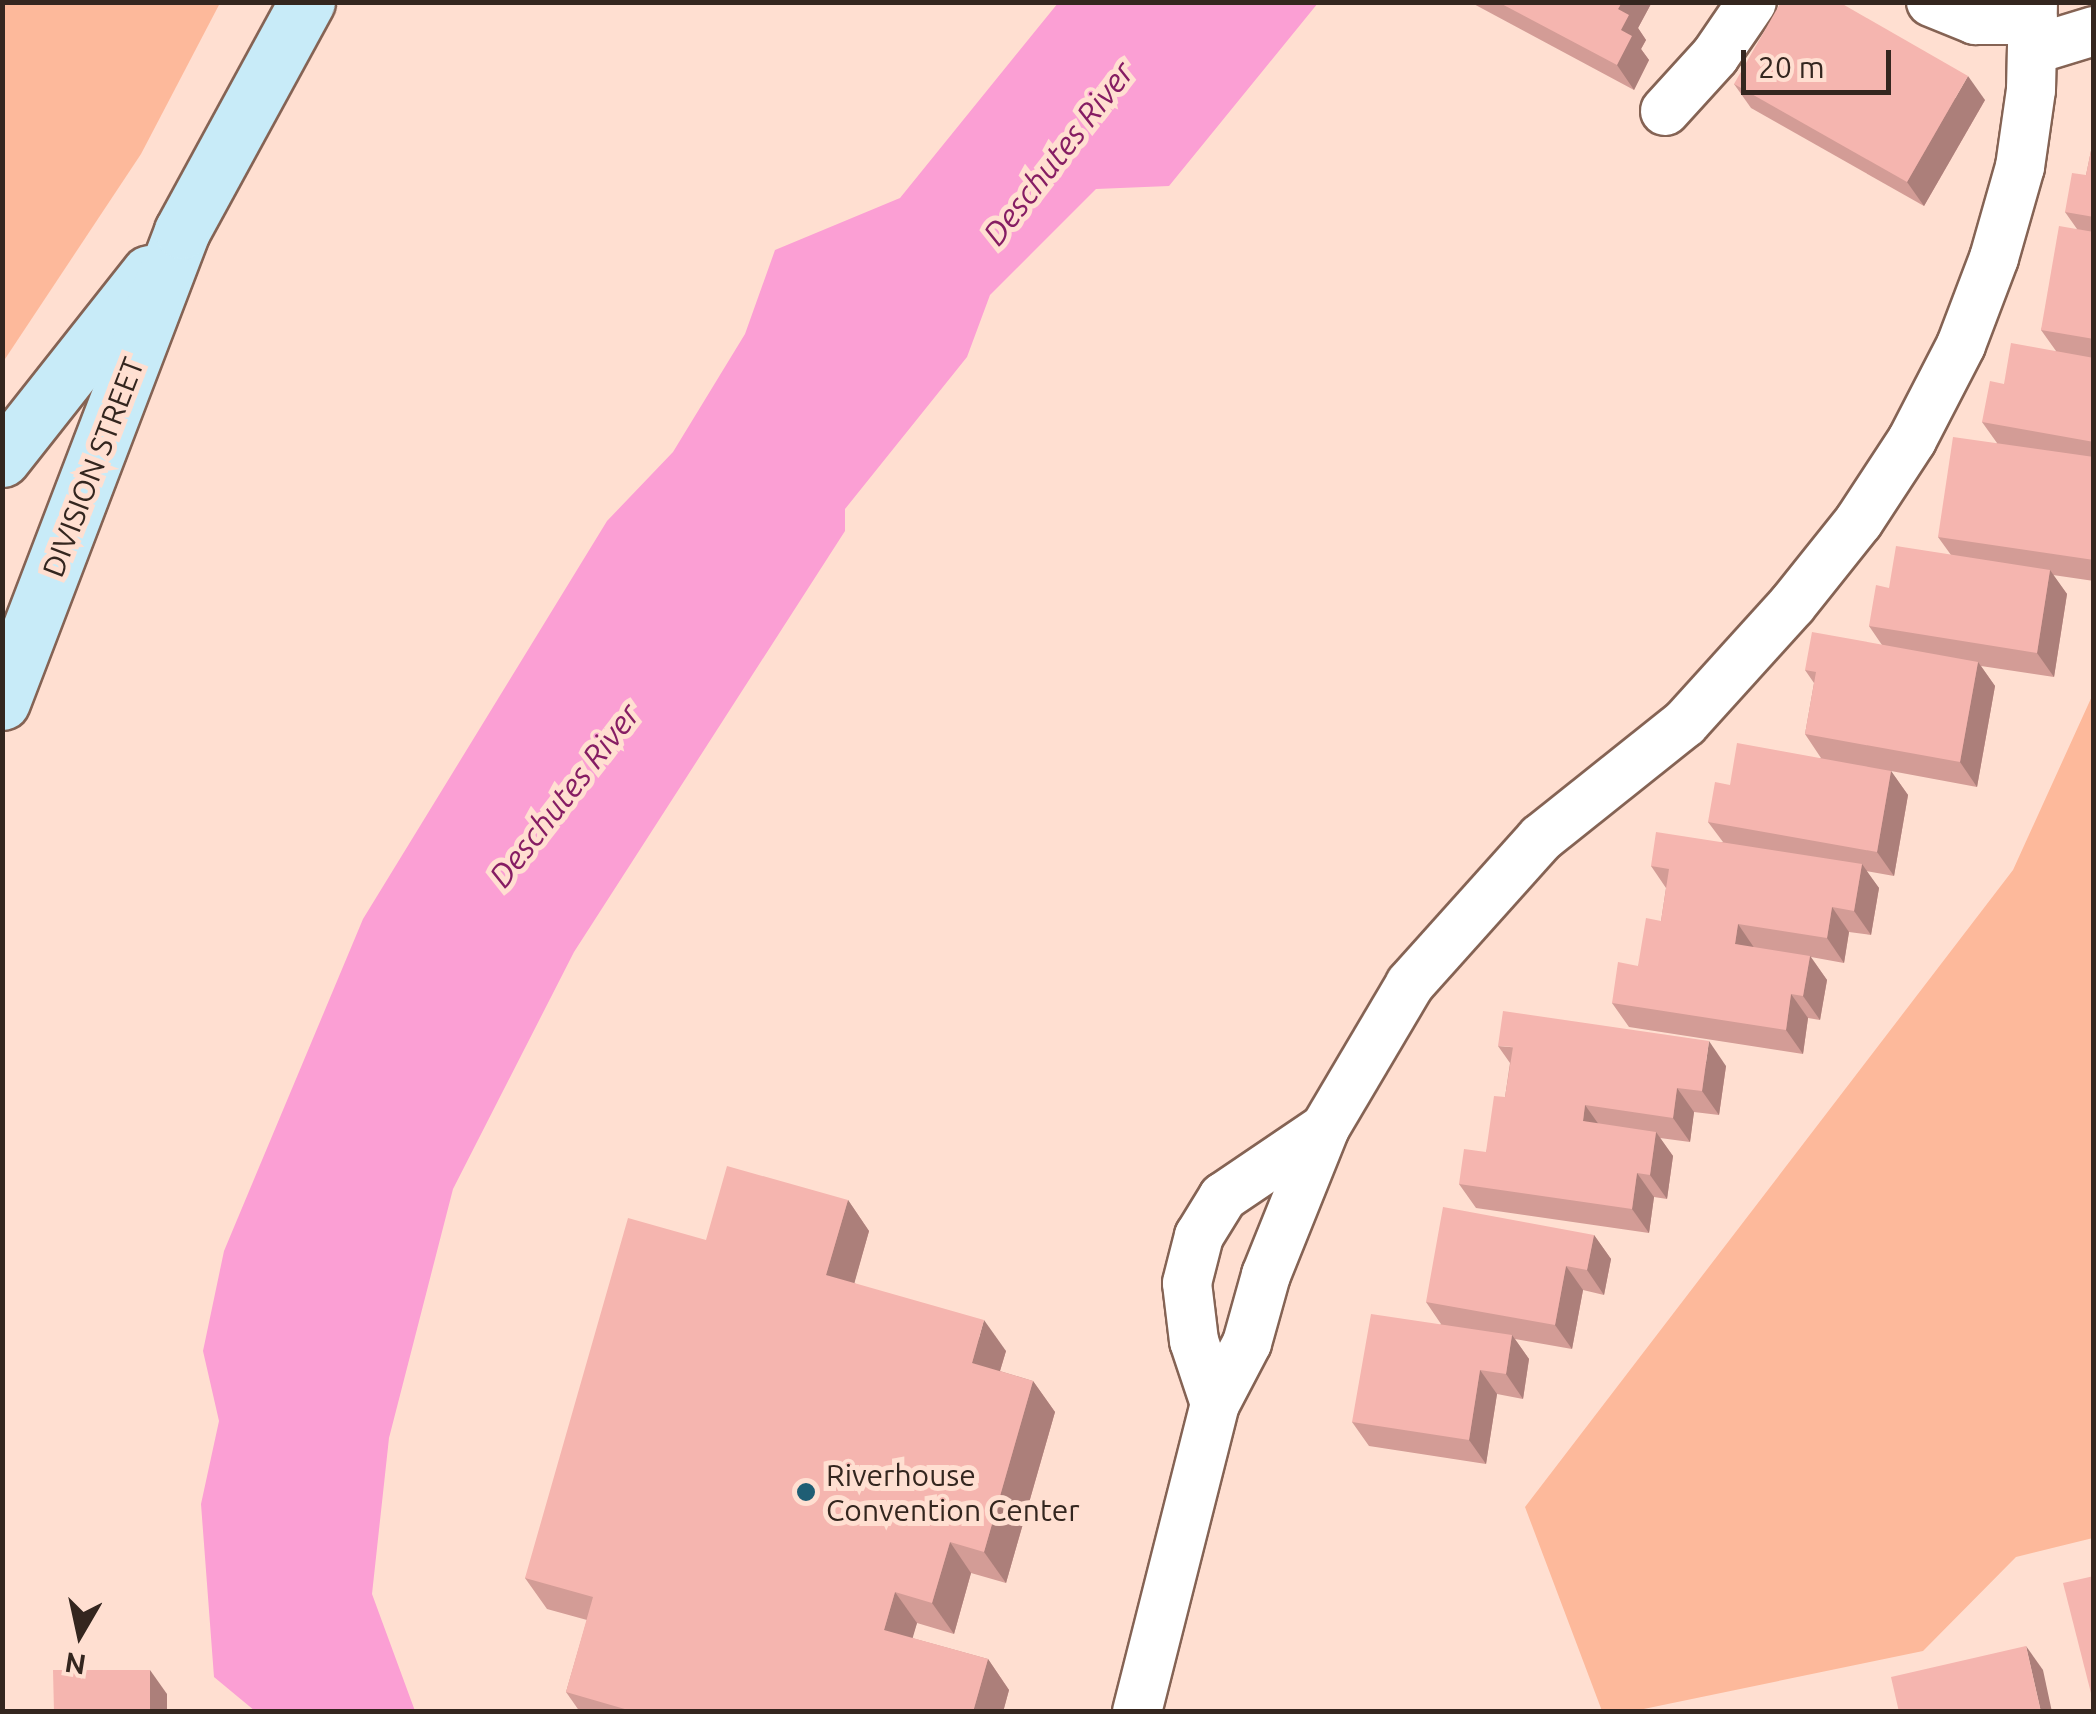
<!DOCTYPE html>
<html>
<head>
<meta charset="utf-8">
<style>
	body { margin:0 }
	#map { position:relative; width:2096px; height:1714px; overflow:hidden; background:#ffdfd1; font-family:Ubuntu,sans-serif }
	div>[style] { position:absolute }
	.green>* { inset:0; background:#fdb99b }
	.water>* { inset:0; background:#fb9fd4 }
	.roads { filter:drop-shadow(2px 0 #856354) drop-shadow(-2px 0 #856354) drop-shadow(0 2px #856354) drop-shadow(0 -2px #856354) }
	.minor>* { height:48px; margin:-24px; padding:0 24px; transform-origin:24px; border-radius:24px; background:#fff }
	.major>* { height:55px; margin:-27.5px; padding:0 27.5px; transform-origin:27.5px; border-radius:27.5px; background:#c8ebf8 }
	.wall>* { inset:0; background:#d39c96 }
	.shaded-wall>* { inset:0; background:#ac7f7a }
	.building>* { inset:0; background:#f5b5af }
	.dots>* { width:28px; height:28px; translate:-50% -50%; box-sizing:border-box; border:5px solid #ffdfd1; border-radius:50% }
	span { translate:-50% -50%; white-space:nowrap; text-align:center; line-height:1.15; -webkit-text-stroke:10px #ffdfd1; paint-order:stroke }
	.street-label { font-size:30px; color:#34261f }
	.poi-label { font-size:30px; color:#34261f }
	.left { translate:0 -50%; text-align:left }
	.water-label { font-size:32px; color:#861d63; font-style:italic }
	.frame { position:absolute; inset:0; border:5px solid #34261f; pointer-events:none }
	.north { position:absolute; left:30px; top:1584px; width:100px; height:100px; -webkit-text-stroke:8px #ffdfd1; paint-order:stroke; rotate:189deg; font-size:28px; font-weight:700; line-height:40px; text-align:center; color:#34261f }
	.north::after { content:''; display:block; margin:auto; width:35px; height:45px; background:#34261f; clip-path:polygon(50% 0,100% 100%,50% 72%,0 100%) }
	.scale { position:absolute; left:1741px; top:50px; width:150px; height:45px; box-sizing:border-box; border:5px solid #34261f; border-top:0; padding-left:12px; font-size:30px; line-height:35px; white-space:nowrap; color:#34261f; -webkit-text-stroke:8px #ffdfd1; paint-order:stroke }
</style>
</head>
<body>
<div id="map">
	<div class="green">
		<div style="clip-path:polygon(3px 2px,220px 3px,141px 154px,3px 362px)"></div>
		<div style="clip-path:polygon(2093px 694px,2093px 1538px,2016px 1557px,1923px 1651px,1634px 1711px,1602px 1711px,1525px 1507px,2013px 870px)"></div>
	</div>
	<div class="water">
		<div style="clip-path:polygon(1058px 3px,1318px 3px,1169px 186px,1096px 189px,990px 295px,967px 357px,845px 509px,845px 531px,574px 952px,453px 1189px,389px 1438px,372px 1594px,415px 1711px,255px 1711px,214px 1677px,201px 1504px,219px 1421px,203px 1351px,224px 1251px,363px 919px,607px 521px,673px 452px,745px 334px,775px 250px,900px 198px)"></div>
	</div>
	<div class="roads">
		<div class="minor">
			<div style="left:1931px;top:2px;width:48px;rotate:22.2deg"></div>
			<div style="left:1975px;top:20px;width:58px"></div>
			<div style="left:2032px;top:50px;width:65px;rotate:-17deg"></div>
			<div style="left:1665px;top:111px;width:74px;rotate:-47.7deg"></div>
			<div style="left:1715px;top:56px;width:65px;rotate:-55.6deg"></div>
			<div style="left:1215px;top:1404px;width:66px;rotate:-108.4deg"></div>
			<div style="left:1194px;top:1341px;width:58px;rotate:-96.9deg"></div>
			<div style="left:1187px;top:1283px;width:49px;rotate:-75.7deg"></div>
			<div style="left:1199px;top:1236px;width:46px;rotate:-58.4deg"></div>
			<div style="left:1223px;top:1197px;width:123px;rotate:-34.1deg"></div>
			<div style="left:1137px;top:1712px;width:318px;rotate:-75.8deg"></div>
			<div style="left:1215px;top:1404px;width:69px;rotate:-62.3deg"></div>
			<div style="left:1247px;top:1343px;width:71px;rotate:-74.4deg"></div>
			<div style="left:1266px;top:1275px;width:158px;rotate:-68.1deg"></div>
			<div style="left:1325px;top:1128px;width:167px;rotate:-59.4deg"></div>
			<div style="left:1410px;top:984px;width:196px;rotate:-48.1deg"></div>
			<div style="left:1541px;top:838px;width:184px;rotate:-38.6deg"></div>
			<div style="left:1685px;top:723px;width:159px;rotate:-47.8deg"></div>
			<div style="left:1792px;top:605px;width:107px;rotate:-51.4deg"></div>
			<div style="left:1859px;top:521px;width:97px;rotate:-56.8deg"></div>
			<div style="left:1912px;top:440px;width:107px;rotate:-62.7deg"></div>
			<div style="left:1961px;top:345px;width:93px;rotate:-69.2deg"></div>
			<div style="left:1994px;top:258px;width:95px;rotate:-74.1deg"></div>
			<div style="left:2020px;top:167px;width:78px;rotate:-81.9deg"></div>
			<div style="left:2031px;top:90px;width:88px;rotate:-88.7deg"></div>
		</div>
		<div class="major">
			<div style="left:2px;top:459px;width:237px;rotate:-51.7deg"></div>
			<div style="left:2px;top:702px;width:504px;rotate:-69.08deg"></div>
			<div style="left:182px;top:231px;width:261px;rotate:-61.4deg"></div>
		</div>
	</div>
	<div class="wall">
		<div style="clip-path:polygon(1470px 2px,1652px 2px,1638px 28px,1646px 40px,1641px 49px,1649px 60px,1634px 90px)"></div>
		<div style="clip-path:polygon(1734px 84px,1985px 100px,1924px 206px,1751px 108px)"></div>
		<div style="clip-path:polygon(2094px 136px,2094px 581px,2053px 575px,2067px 594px,2054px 677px,1981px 666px,1995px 686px,1977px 787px,1891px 771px,1908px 795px,1894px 876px,1866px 871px,1879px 888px,1871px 935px,1849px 932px,1844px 963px,1811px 957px,1827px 980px,1820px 1020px,1808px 1018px,1803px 1054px,1629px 1027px,1612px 1003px,1638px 966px,1661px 921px,1666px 888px,1651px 866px,1723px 842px,1708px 822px,1730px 785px,1821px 758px,1805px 734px,1814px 683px,1805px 670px,1882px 645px,1869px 626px,1889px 588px,1951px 555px,1938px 537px,1997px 443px,1982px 422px,2004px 384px,2056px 351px,2041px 330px,2077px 229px,2065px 212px,2086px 175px)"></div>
		<div style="clip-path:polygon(1498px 1046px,1726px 1066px,1719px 1115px,1694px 1112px,1690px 1142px,1660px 1138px,1673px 1156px,1667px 1199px,1654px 1197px,1649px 1233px,1476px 1208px,1459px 1184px,1486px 1152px,1505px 1097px,1510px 1063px)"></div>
		<div style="clip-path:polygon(848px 1200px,869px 1231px,854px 1283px,1006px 1351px,1000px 1371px,1033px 1381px,1055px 1412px,1006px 1583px,971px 1573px,954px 1634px,917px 1623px,912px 1638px,988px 1659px,1009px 1690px,1003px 1712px,580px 1712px,566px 1692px,587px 1620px,547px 1609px,525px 1578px)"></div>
		<div style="clip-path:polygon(1594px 1235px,1611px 1259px,1604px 1295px,1583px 1290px,1572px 1349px,1515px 1339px,1529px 1359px,1523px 1399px,1497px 1394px,1486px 1464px,1369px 1446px,1352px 1422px,1441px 1324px,1426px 1302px)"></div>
	</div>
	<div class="shaded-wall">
		<div style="clip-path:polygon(1622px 2px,1652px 2px,1638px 28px,1646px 40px,1641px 49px,1649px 60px,1634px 90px,1617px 65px,1621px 30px,1618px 9px)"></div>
		<div style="clip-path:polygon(1968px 76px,1985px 100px,1924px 206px,1907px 182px)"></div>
		<div style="clip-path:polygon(2050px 570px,2067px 594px,2054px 677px,2037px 653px)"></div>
		<div style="clip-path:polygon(1978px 662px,1995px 686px,1977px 787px,1960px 762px)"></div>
		<div style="clip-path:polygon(1891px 771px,1908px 795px,1894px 876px,1877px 852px)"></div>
		<div style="clip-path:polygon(1862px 864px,1879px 888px,1871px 935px,1854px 911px)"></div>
		<div style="clip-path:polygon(1832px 907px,1849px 932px,1844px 963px,1827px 938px)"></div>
		<div style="clip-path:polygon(1738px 924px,1755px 949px,1735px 944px)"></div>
		<div style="clip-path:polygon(1810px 956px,1827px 980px,1820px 1020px,1803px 996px)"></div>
		<div style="clip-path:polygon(1791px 994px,1808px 1018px,1803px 1054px,1786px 1030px)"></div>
		<div style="clip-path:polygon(1709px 1041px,1726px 1066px,1719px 1115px,1702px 1091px)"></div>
		<div style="clip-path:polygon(1677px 1088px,1694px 1112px,1690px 1142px,1673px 1118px)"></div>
		<div style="clip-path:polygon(1585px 1105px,1602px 1129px,1583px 1121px)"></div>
		<div style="clip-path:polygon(1656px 1132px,1673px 1156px,1667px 1199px,1650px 1175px)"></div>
		<div style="clip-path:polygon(1637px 1173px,1654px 1197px,1649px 1233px,1632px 1209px)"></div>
		<div style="clip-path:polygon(848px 1200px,869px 1231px,848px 1306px,826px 1275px)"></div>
		<div style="clip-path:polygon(1594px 1235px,1611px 1259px,1604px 1295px,1587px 1270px)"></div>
		<div style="clip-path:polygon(1566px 1266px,1583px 1290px,1572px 1349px,1555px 1325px)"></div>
		<div style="clip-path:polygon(984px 1320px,1006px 1351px,993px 1394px,972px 1363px)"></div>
		<div style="clip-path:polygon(1512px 1335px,1529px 1359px,1523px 1399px,1506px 1374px)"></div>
		<div style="clip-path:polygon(1480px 1370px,1497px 1394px,1486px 1464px,1469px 1440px)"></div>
		<div style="clip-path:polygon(1033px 1381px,1055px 1412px,1006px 1583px,984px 1552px)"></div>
		<div style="clip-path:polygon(950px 1542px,971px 1573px,954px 1634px,932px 1603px)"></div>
		<div style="clip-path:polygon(895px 1592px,917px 1623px,906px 1661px,884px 1630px)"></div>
		<div style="clip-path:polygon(2026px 1646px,2043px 1670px,2052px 1712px,2041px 1712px)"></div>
		<div style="clip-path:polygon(988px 1659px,1009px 1690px,1003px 1712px,973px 1712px)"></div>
		<div style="clip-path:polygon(150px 1670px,167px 1694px,167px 1712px,150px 1712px)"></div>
	</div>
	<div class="building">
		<div style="clip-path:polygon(1498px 2px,1622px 2px,1618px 9px,1629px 15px,1621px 30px,1632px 36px,1617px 65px)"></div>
		<div style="clip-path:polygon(1781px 2px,1839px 2px,1968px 76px,1907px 182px,1734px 84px)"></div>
		<div style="clip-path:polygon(2094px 136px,2094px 217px,2065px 212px,2072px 173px,2086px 175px)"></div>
		<div style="clip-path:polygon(2059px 226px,2094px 232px,2094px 339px,2041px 330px)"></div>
		<div style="clip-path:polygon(2011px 343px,2094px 358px,2094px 442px,1982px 422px,1990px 381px,2004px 384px)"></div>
		<div style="clip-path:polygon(1953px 437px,2094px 457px,2094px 560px,1938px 537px)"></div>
		<div style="clip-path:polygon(1896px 546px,2050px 570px,2037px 653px,1869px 626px,1876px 585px,1889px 588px)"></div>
		<div style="clip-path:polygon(1812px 632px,1978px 662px,1960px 762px,1805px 734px,1816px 672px,1805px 670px)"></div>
		<div style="clip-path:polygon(1737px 743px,1891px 771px,1877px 852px,1708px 822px,1715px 782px,1730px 785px)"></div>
		<div style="clip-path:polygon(1656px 832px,1862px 864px,1854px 911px,1832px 907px,1827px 938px,1738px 924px,1735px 944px,1810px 956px,1803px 996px,1791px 994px,1786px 1030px,1612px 1003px,1618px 962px,1638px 966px,1646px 918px,1661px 921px,1669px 869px,1651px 866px)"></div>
		<div style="clip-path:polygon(1503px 1011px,1709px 1041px,1702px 1091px,1677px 1088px,1673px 1118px,1585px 1105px,1583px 1121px,1656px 1132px,1650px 1175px,1637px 1173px,1632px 1209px,1459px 1184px,1464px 1149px,1486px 1152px,1494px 1096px,1505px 1097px,1513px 1047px,1498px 1046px)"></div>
		<div style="clip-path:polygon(727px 1166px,848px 1200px,826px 1275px,984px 1320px,972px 1363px,1033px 1381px,984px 1552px,950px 1542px,932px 1603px,895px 1592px,884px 1630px,988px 1659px,973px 1712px,635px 1712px,566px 1692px,593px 1597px,525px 1578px,628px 1218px,706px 1240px)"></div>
		<div style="clip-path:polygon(1443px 1207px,1594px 1235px,1587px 1270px,1566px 1266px,1555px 1325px,1426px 1302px)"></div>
		<div style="clip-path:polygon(1371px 1314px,1512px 1335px,1506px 1374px,1480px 1370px,1469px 1440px,1352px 1422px)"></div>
		<div style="clip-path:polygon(2094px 1576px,2094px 1705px,2063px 1583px)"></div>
		<div style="clip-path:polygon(2026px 1646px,2041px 1712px,1899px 1712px,1891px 1677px)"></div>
		<div style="clip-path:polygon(53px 1670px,150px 1670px,150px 1712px,54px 1712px)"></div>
	</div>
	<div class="dots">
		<div style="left:806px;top:1492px;background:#1f5e74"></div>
	</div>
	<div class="street-label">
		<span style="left:93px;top:467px;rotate:-69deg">DIVISION STREET</span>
	</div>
	<div class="poi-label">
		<span class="left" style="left:826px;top:1492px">Riverhouse<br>Convention Center</span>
	</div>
	<div class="water-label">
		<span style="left:1058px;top:153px;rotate:-52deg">Deschutes River</span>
		<span style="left:564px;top:795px;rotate:-52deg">Deschutes River</span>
	</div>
	<div class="frame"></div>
	<div class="north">N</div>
	<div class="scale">20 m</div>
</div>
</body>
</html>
